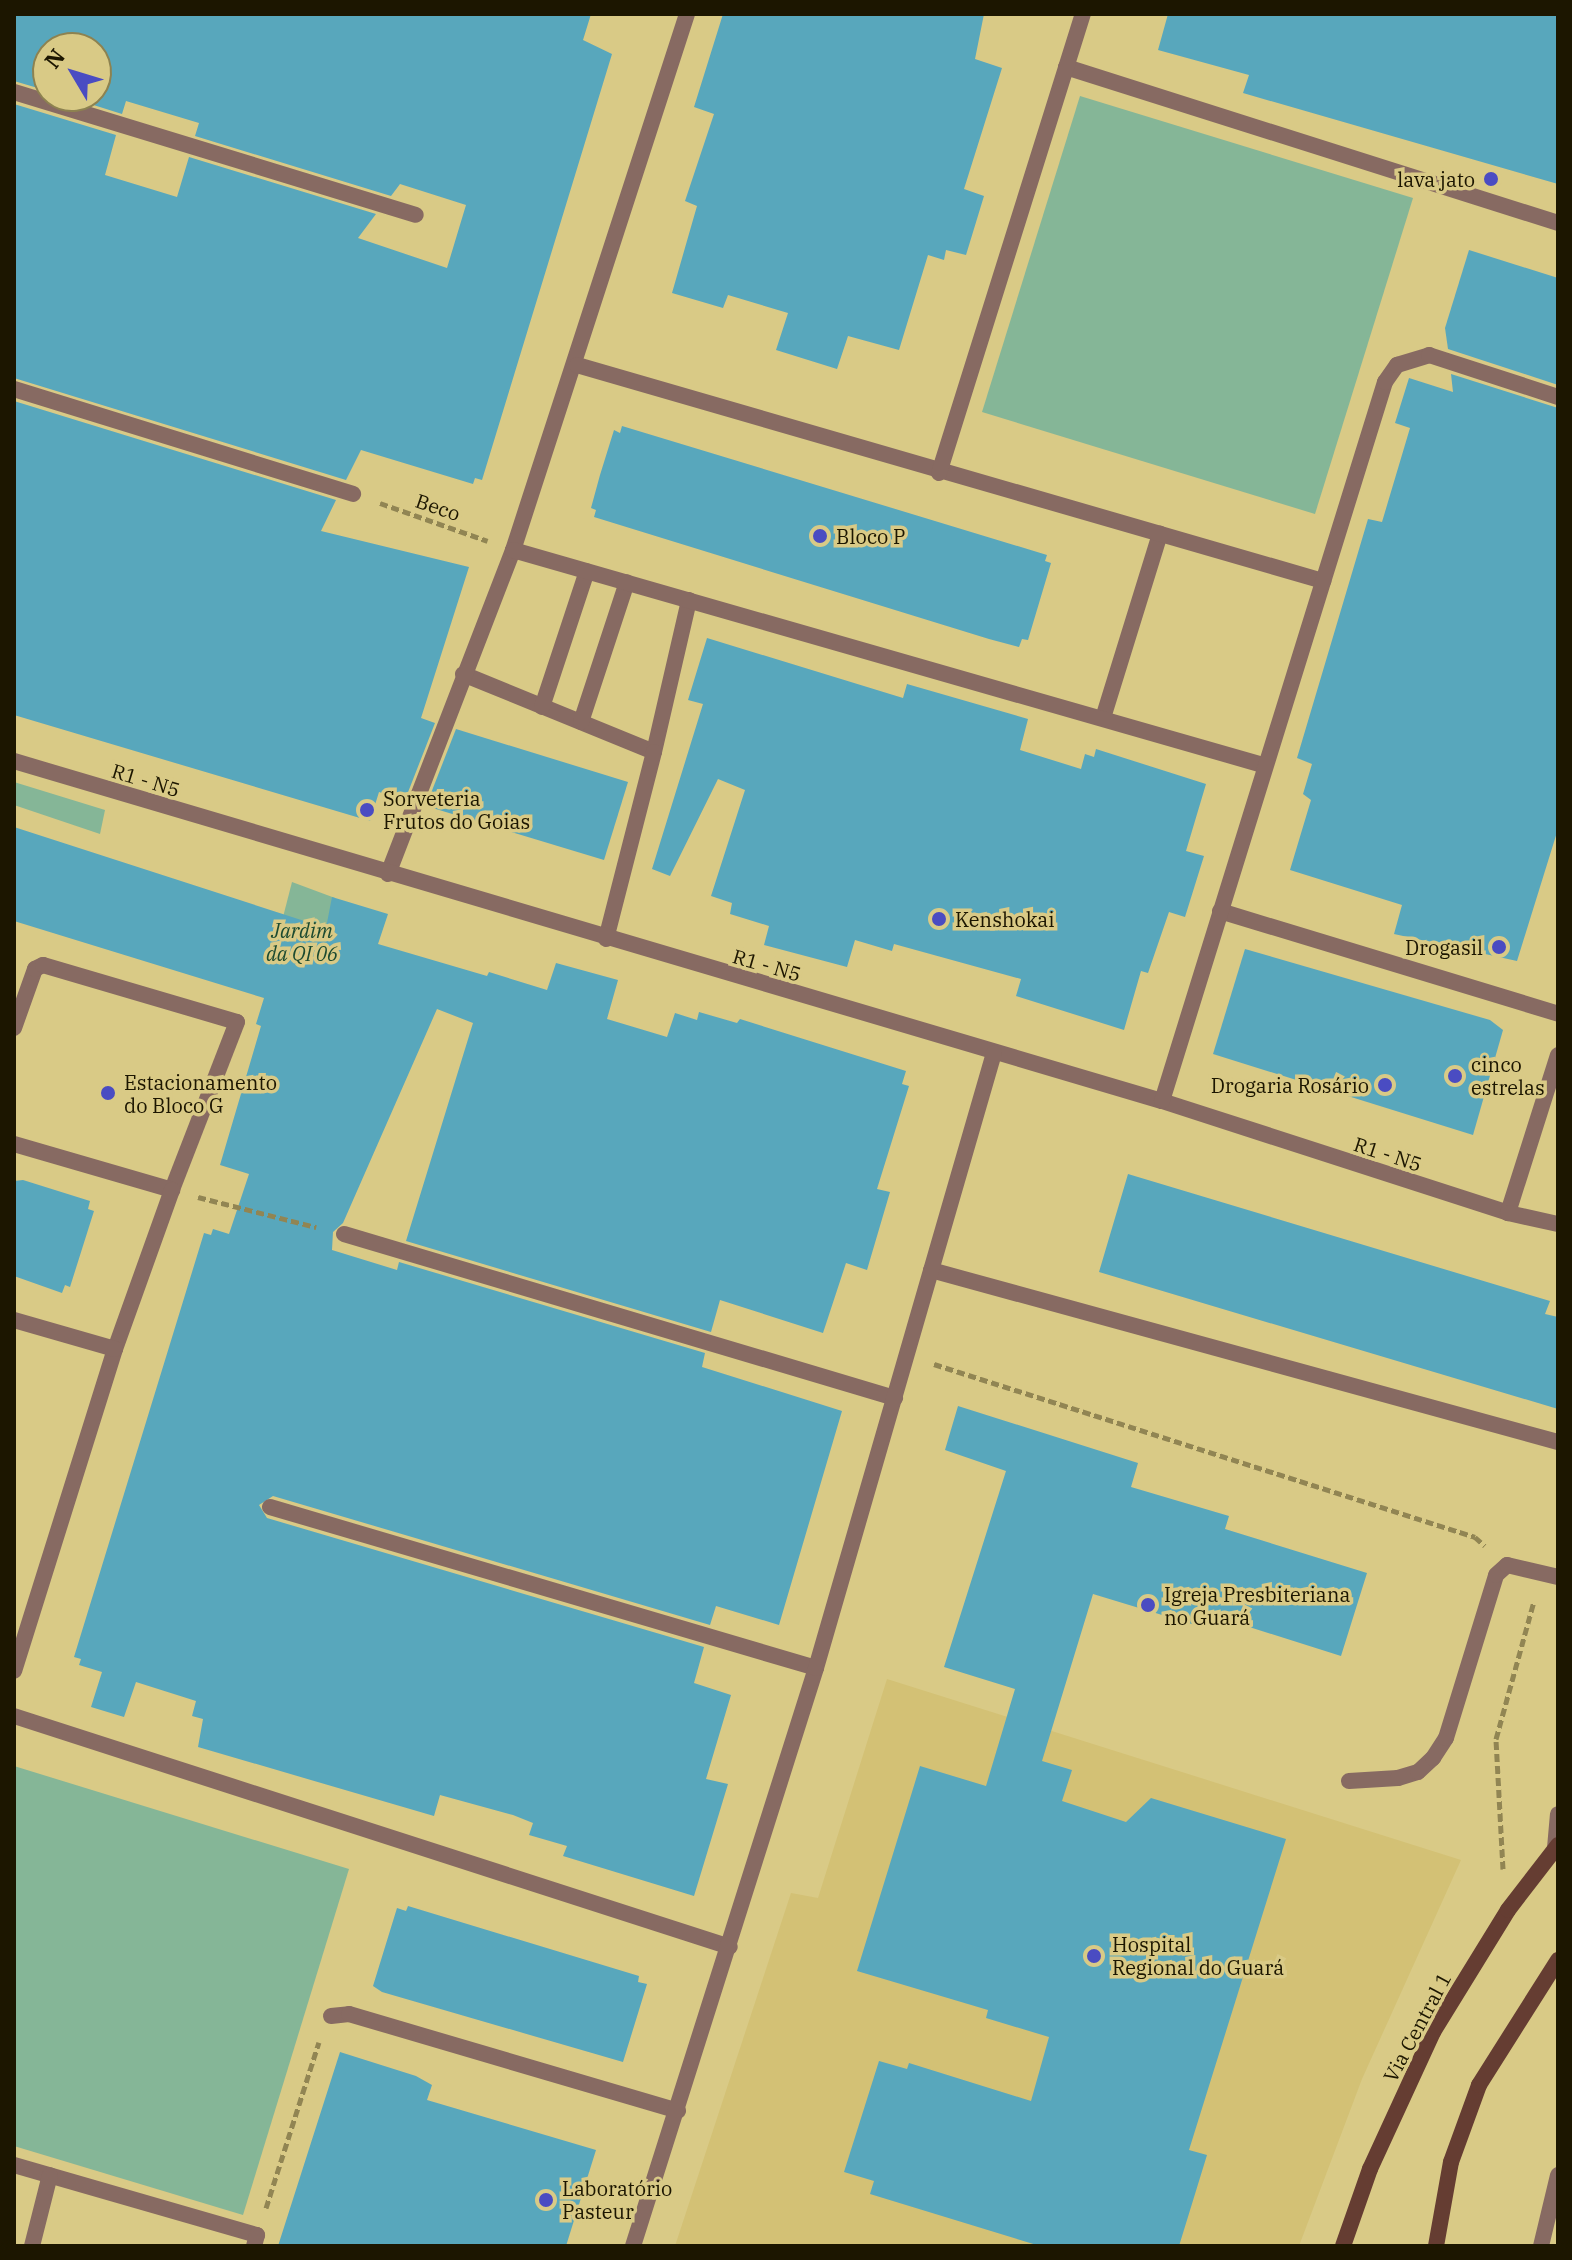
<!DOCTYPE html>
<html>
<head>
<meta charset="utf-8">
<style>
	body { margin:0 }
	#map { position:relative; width:1572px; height:2260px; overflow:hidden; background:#d9ca86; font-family:"IBM Plex Serif",serif }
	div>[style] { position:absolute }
	.built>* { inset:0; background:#d3c175 }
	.green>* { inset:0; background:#85b697 }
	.building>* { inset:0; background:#58a7bc }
	.path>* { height:5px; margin-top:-2.5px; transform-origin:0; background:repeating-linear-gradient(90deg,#918553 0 8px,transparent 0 12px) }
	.lane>* { height:16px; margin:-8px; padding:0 8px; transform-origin:8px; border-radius:8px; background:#876a62 }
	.street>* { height:16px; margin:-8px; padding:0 8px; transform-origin:8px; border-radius:8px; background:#876a62 }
	.secondary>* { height:16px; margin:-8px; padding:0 8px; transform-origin:8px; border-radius:8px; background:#653d32 }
	.dots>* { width:22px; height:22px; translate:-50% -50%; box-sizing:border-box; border:4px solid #d9ca86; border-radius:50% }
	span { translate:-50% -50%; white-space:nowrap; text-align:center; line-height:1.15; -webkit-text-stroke:7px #d9ca86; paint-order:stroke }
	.poi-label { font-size:20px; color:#1c1600 }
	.right { translate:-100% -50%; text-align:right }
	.left { translate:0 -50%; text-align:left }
	.street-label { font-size:20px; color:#1c1600 }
	.park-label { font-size:20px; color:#1b4a30; font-style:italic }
	.frame { position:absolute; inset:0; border:16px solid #1c1600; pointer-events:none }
	.north { position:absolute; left:32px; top:32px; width:80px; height:80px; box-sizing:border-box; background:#d9ca86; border:2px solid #8d8250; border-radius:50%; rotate:308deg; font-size:22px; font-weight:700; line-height:32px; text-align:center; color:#1c1600 }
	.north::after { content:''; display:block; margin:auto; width:28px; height:36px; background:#4a4cc2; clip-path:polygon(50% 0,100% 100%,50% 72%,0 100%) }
</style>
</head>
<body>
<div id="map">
	<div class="built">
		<div style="clip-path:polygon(887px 1679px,1461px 1860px,1362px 2079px,1299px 2246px,675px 2246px,791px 1893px,818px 1898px)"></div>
	</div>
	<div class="green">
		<div style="clip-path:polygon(1080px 96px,1413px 198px,1315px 514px,982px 412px)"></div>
		<div style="clip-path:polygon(14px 782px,105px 810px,100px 834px,14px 805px)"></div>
		<div style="clip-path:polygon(292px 882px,335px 898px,323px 971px,272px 960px)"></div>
		<div style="clip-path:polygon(14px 1766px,349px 1869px,243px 2215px,14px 2146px)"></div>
	</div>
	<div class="building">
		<div style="clip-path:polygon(14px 14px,591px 14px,583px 40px,612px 54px,482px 480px,475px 478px,473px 484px,361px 450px,346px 480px,14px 378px,14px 104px,116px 135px,105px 175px,177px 197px,189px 157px,376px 214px,358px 238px,447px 268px,466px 205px,400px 184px,391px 196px,195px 136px,199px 123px,126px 101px,122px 114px,65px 96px,96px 96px,96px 48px,48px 48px,48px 91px,14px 81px)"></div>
		<div style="clip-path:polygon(723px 14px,984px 14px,975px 59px,1002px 68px,964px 189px,984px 196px,966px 255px,946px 250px,944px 260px,928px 255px,899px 350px,848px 336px,837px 369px,776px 350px,788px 313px,728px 295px,723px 308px,672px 293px,697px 206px,685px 201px,714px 114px,694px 107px)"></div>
		<div style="clip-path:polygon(1168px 14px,1558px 14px,1558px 184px,1243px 93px,1249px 75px,1158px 50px)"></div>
		<div style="clip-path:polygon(1469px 250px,1558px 278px,1558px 385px,1448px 349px,1445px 328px)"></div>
		<div style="clip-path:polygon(1451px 374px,1558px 408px,1558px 829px,1517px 961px,1394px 934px,1402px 905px,1290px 870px,1311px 800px,1303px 794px,1312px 764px,1297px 758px,1368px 519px,1382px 522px,1410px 428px,1395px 423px,1409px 378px,1453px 392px)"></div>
		<div style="clip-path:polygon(14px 401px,336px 500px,321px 531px,469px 567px,421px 718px,435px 723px,405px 800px,379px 792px,370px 821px,14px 715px)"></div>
		<div style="clip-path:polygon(622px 426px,1047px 555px,1045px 561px,1051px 563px,1028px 640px,1022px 639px,1019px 647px,989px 639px,594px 517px,596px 510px,591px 508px,600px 475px,614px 430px,620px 433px)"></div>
		<div style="clip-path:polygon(707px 638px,903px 698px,907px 684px,1028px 719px,1020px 750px,1081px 769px,1085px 754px,1094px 757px,1096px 749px,1206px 784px,1186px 851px,1204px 856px,1185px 917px,1169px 912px,1148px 973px,1141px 971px,1124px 1030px,1016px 996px,1021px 979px,894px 944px,892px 951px,855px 940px,847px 967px,764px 945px,769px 926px,730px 914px,732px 903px,711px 896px,745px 790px,718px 779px,670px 876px,652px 869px,703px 704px,688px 700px)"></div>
		<div style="clip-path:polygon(456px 729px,628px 782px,604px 860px,426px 806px)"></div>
		<div style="clip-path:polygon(14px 827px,326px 928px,332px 897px,388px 914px,378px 944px,487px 976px,489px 972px,547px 990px,556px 963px,618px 980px,607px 1019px,667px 1037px,675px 1013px,697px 1020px,699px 1012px,737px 1023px,740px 1019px,906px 1071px,902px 1084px,909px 1086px,877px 1189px,890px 1192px,867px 1270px,846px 1263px,823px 1333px,720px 1300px,711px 1332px,406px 1241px,473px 1023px,437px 1009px,343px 1223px,333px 1232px,332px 1250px,397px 1270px,399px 1262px,705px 1353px,702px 1367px,842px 1411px,779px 1625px,716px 1606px,710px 1625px,273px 1496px,259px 1505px,267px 1518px,704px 1647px,694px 1683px,731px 1695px,706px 1779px,728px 1784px,694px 1896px,563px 1856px,567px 1846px,529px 1835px,533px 1823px,513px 1815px,440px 1795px,434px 1816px,198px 1747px,203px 1719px,192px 1716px,196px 1701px,136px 1682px,124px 1717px,91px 1707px,102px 1672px,79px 1665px,81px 1659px,74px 1657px,204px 1233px,211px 1235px,213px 1229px,229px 1234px,249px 1174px,220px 1165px,261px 1026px,256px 1024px,264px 998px,14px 921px)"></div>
		<div style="clip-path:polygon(1245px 949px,1490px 1020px,1503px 1030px,1473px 1135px,1213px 1054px)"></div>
		<div style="clip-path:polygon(1128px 1174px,1550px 1301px,1545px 1314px,1558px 1317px,1558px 1409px,1099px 1272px)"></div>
		<div style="clip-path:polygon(23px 1180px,90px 1201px,88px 1209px,94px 1211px,70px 1287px,65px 1285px,62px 1293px,14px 1276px,14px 1181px)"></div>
		<div style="clip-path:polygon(958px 1406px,1138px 1463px,1131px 1487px,1229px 1516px,1225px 1529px,1367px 1573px,1341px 1656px,1199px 1611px,1195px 1625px,1093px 1594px,1042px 1761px,1072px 1770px,1062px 1801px,1126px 1822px,1151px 1798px,1286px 1839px,1189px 2150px,1207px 2155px,1179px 2246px,1040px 2246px,870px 2194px,874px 2181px,844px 2172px,879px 2061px,907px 2069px,909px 2063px,1031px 2101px,1049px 2037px,986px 2018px,988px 2010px,857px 1971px,920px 1766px,986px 1786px,1015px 1689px,944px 1667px,1006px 1471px,945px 1450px)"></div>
		<div style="clip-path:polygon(408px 1906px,639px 1976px,638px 1982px,647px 1984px,623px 2062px,382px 1992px,373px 1986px,397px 1908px,406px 1911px)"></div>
		<div style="clip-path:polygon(340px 2052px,416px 2076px,432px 2085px,427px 2100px,596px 2150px,566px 2246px,278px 2246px)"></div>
	</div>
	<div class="path">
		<div style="left:380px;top:503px;width:114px;rotate:19.4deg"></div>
		<div style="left:198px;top:1197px;width:122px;rotate:14.3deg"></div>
		<div style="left:934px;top:1364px;width:568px;rotate:17.73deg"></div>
		<div style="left:1475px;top:1537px;width:13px;rotate:42deg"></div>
		<div style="left:1503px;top:1869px;width:130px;rotate:-93.1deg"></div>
		<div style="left:1496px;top:1739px;width:143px;rotate:-74.6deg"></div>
		<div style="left:266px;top:2208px;width:174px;rotate:-72.3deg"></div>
	</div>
	<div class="lane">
		<div style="left:463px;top:674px;width:206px;rotate:22.2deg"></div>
		<div style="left:654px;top:752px;width:156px;rotate:-77deg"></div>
		<div style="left:542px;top:707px;width:143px;rotate:-71.7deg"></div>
		<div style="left:1103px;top:718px;width:193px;rotate:-72.8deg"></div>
		<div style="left:581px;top:722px;width:147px;rotate:-71.8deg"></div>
		<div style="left:388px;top:874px;width:347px;rotate:-68.9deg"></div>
		<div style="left:1220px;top:911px;width:353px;rotate:16.9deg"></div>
		<div style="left:606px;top:939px;width:193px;rotate:-75.6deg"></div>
		<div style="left:14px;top:1028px;width:63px;rotate:-70.4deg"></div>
		<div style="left:35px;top:969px;width:9px;rotate:-27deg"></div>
		<div style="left:43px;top:965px;width:202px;rotate:16.4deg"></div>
		<div style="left:237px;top:1022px;width:180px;rotate:111.2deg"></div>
		<div style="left:931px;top:1270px;width:650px;rotate:15.34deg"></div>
		<div style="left:1349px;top:1781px;width:49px;rotate:-3.5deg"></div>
		<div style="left:1398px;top:1778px;width:21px;rotate:-17deg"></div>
		<div style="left:1418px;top:1772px;width:21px;rotate:-43deg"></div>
		<div style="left:1433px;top:1758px;width:24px;rotate:-57deg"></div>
		<div style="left:1446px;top:1738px;width:170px;rotate:-72.9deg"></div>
		<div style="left:1496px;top:1575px;width:15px;rotate:-42deg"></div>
		<div style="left:1507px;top:1565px;width:52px;rotate:13.2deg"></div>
		<div style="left:1541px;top:2246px;width:73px;rotate:-76.5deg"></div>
	</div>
	<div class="street">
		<div style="left:687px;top:14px;width:564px;rotate:107.98deg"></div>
		<div style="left:513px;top:550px;width:780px;rotate:16deg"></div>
		<div style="left:1066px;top:67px;width:516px;rotate:17.59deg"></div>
		<div style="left:14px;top:92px;width:420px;rotate:17deg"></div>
		<div style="left:577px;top:365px;width:777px;rotate:16.15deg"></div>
		<div style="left:14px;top:389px;width:355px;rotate:17.2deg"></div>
		<div style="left:939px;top:473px;width:481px;rotate:-72.6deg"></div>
		<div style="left:14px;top:761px;width:1197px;rotate:16.5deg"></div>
		<div style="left:1162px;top:1101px;width:364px;rotate:17.9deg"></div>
		<div style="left:1558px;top:1055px;width:166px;rotate:107.6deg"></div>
		<div style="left:1508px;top:1213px;width:51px;rotate:12.4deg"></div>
		<div style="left:1162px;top:1101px;width:753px;rotate:-72.77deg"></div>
		<div style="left:1385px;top:382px;width:21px;rotate:-55deg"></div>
		<div style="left:1397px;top:365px;width:34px;rotate:-17deg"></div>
		<div style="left:1429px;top:355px;width:136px;rotate:18deg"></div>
		<div style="left:14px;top:1144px;width:165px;rotate:16.2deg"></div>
		<div style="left:172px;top:1190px;width:169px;rotate:109.7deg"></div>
		<div style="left:115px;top:1349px;width:337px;rotate:107.4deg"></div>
		<div style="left:344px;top:1234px;width:575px;rotate:16.58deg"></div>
		<div style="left:14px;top:1320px;width:105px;rotate:16deg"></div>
		<div style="left:270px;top:1507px;width:569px;rotate:16.43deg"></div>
		<div style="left:14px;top:1716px;width:752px;rotate:17.88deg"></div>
		<div style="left:1555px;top:1848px;width:34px;rotate:-85deg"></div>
		<div style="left:331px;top:2016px;width:18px;rotate:-6deg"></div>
		<div style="left:349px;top:2014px;width:343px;rotate:16.4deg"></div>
		<div style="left:14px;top:2165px;width:253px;rotate:16.1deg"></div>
		<div style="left:257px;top:2235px;width:11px;rotate:105deg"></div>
		<div style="left:32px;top:2246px;width:73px;rotate:-75.8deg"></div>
		<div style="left:633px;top:2246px;width:606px;rotate:-72.43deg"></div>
		<div style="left:816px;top:1668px;width:640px;rotate:-73.86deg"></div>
	</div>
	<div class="secondary">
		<div style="left:1343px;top:2246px;width:82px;rotate:-70.7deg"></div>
		<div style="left:1370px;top:2169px;width:151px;rotate:-65.3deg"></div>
		<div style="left:1433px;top:2032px;width:143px;rotate:-58.4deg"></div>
		<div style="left:1508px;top:1910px;width:82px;rotate:-52.4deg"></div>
		<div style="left:1436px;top:2246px;width:85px;rotate:-79.9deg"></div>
		<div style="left:1451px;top:2162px;width:82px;rotate:-70deg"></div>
		<div style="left:1479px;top:2085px;width:148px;rotate:-57.7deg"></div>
	</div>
	<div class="dots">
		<div style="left:1491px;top:179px;background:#4a4cc2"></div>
		<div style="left:820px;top:536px;background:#4a4cc2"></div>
		<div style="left:367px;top:810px;background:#4a4cc2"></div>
		<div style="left:939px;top:919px;background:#4a4cc2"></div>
		<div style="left:1499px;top:947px;background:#4a4cc2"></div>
		<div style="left:1455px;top:1076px;background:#4a4cc2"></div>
		<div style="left:1385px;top:1085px;background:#4a4cc2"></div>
		<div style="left:108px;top:1093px;background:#4a4cc2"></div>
		<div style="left:1148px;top:1605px;background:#4a4cc2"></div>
		<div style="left:1094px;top:1956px;background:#4a4cc2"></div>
		<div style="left:546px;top:2200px;background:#4a4cc2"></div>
	</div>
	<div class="poi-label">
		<span class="right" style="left:1475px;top:179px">lava jato</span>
		<span class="left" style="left:836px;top:536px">Bloco P</span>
		<span class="left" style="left:383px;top:810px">Sorveteria<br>Frutos do Goias</span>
		<span class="left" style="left:955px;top:919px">Kenshokai</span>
		<span class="right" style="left:1483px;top:947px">Drogasil</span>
		<span class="left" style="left:1471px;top:1076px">cinco<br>estrelas</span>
		<span class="left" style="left:124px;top:1094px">Estacionamento<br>do Bloco G</span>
		<span class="right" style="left:1369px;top:1085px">Drogaria Rosário</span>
		<span class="left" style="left:1164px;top:1606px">Igreja Presbiteriana<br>no Guará</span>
		<span class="left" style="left:1112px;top:1956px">Hospital<br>Regional do Guará</span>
		<span class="left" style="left:562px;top:2200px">Laboratório<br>Pasteur</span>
	</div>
	<div class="street-label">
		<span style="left:438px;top:507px;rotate:19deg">Beco</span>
		<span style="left:146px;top:780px;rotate:17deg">R1 - N5</span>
		<span style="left:767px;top:965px;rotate:16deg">R1 - N5</span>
		<span style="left:1388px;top:1154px;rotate:18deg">R1 - N5</span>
		<span style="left:1417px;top:2027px;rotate:-62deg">Via Central 1</span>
	</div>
	<div class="park-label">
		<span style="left:302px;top:942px">Jardim<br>da QI 06</span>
	</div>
	<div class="frame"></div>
	<div class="north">N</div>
</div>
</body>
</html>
